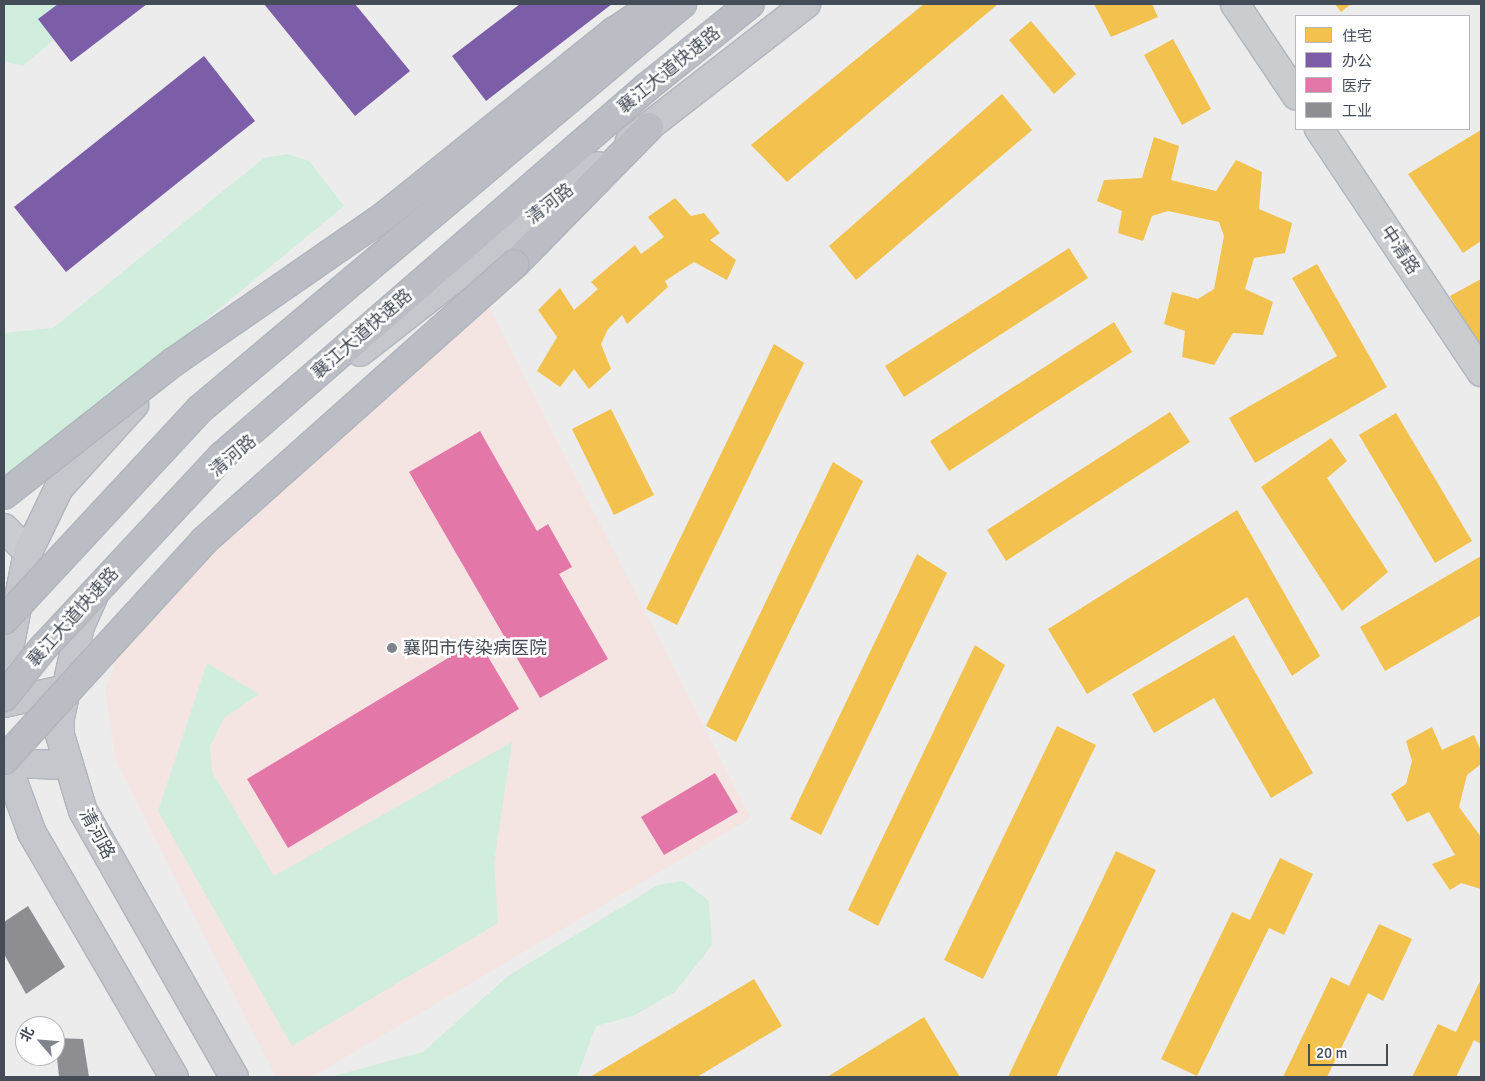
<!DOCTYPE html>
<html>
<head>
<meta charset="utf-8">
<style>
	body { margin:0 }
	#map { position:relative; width:1485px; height:1081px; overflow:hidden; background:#edecec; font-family:Signika,"Noto Sans SC",sans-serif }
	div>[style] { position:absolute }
	.medical>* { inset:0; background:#f4e5e2 }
	.green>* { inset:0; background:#d0edde }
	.homes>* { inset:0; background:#f2c14e }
	.offices>* { inset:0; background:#7b5ea7 }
	.health>* { inset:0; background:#e377a8 }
	.industry>* { inset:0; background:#8d8d92 }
	.roads { filter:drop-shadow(1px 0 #b1b5bc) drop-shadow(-1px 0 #b1b5bc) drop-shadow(0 1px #b1b5bc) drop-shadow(0 -1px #b1b5bc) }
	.minor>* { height:28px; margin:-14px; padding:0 14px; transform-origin:14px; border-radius:14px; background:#cacdd0 }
	.major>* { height:28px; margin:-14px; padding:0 14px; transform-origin:14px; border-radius:14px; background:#c5c7cc }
	.highway>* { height:28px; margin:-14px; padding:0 14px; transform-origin:14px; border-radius:14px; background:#babec4 }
	.bridges { filter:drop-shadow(1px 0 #b1b5bc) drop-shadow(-1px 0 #b1b5bc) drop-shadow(0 1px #b1b5bc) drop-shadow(0 -1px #b1b5bc) }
	.highway-bridge>* { height:28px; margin:-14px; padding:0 14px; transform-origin:14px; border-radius:14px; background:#babec4 }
	.dots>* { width:14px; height:14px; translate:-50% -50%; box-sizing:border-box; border:2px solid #fff; border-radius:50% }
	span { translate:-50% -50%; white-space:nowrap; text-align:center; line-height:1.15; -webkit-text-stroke:5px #fff; paint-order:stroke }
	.street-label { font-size:18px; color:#444c58 }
	.poi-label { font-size:18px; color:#444c58 }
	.left { translate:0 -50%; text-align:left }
	.frame { position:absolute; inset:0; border:5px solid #444c58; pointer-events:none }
	.legend { position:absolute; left:1295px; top:15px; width:175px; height:115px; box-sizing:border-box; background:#fff; border:1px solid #b4b7bc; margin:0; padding:6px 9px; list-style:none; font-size:15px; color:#444c58 }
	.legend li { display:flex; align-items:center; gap:10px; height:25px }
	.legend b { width:25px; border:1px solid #b4b7bc }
	.north { position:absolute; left:15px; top:1016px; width:50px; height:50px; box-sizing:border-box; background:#fff; border:1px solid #b4b7bc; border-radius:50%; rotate:297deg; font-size:14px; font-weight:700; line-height:20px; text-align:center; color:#444c58 }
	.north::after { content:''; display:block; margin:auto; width:18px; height:22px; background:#7f848c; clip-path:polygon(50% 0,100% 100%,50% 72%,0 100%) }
	.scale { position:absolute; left:1308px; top:1044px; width:80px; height:22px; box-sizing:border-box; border:2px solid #444c58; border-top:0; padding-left:6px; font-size:15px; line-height:18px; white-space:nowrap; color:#444c58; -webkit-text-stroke:4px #fff; paint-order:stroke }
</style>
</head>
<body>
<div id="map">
	<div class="medical">
		<div style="clip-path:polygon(481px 292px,751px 818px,312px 1077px,276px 1077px,116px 762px,105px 691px,135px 605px,224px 502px)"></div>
	</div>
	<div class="green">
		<div style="clip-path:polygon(4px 4px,95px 4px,23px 66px,4px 61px)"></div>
		<div style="clip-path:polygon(287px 154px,309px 161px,344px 206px,5px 485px,4px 333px,53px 328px,264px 158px)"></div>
		<div style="clip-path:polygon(207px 663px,259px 694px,224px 718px,210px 747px,212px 772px,274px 876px,512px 742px,494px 863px,498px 923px,292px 1046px,158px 811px)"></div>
		<div style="clip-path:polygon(683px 881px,709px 901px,712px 945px,675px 992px,633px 1016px,596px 1026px,577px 1077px,330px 1077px,423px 1052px,508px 976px,658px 885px)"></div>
	</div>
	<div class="homes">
		<div style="clip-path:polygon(924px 4px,998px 4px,787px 182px,751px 145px)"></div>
		<div style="clip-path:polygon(1094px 4px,1152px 4px,1158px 17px,1111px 37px)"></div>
		<div style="clip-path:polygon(1335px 4px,1351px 4px,1341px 12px)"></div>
		<div style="clip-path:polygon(1031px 21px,1076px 74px,1054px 94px,1009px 40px)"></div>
		<div style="clip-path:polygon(1173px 39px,1211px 109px,1182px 125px,1144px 55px)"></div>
		<div style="clip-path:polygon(1002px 94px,1032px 130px,856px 280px,829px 246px)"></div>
		<div style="clip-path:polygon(1481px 130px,1481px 241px,1463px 253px,1408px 174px)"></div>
		<div style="clip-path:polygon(1154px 137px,1179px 146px,1171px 180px,1216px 191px,1236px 160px,1262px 172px,1259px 209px,1292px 223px,1285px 253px,1254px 258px,1245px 289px,1273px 302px,1263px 335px,1233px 333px,1214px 365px,1182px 357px,1185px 331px,1164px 324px,1172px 292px,1198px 299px,1214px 289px,1224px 236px,1219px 222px,1168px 211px,1152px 216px,1143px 241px,1118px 233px,1122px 211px,1097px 201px,1104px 180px,1142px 178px)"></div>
		<div style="clip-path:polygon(675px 198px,691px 216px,704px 213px,720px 233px,710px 240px,736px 260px,727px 280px,694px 262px,665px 281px,668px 287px,627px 324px,622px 315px,608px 329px,601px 344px,611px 369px,589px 389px,574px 369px,560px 387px,537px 371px,557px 337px,538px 310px,560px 288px,574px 310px,598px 289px,591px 282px,635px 245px,641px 254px,664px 237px,648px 217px)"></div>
		<div style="clip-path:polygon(1069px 248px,1088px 278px,904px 397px,885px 366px)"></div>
		<div style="clip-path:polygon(1317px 264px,1387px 387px,1255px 463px,1229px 418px,1337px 356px,1292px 278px)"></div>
		<div style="clip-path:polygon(1481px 279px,1481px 352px,1450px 296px)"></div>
		<div style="clip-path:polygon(1114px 322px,1132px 352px,949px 471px,930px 441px)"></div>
		<div style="clip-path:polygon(774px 344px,804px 363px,677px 625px,646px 609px)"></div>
		<div style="clip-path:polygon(611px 409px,654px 495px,614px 515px,572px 429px)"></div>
		<div style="clip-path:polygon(1170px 412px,1190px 442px,1006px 561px,987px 530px)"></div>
		<div style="clip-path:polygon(1396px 413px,1472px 541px,1435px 563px,1359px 435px)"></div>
		<div style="clip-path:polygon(1331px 438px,1347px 461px,1327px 478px,1388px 572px,1342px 611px,1261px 487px)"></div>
		<div style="clip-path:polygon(833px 462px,863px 481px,736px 742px,706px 726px)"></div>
		<div style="clip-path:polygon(1237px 510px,1320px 656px,1292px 676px,1247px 597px,1087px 694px,1048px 629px)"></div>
		<div style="clip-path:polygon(917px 554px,947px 573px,821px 835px,790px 819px)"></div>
		<div style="clip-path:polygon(1481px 556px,1481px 615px,1385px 671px,1360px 627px)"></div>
		<div style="clip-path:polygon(1234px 635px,1313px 773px,1271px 798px,1214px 698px,1154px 733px,1132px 694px)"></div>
		<div style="clip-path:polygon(975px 645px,1005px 665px,878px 926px,848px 910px)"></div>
		<div style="clip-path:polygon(1057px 726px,1096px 745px,983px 979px,944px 960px)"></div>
		<div style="clip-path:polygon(1432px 727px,1442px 750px,1474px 735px,1481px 751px,1481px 764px,1467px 775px,1459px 807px,1481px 837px,1481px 889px,1461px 883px,1450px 890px,1432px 864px,1455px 855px,1429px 812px,1407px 822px,1391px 794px,1406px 784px,1412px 761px,1406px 741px)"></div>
		<div style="clip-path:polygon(1116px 851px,1156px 870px,1056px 1077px,1008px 1077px)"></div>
		<div style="clip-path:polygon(1280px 858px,1313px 874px,1284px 935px,1269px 928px,1197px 1076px,1161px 1059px,1232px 912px,1250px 920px)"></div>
		<div style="clip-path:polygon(1379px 924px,1412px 939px,1383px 1001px,1368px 993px,1327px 1077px,1283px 1077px,1331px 977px,1349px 986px)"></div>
		<div style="clip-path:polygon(754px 979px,782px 1026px,697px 1077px,590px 1077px)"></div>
		<div style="clip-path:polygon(1481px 979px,1481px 1044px,1474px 1040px,1456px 1077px,1412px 1077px,1438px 1024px,1456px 1032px)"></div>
		<div style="clip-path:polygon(924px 1017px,960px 1077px,827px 1077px)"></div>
	</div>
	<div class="offices">
		<div style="clip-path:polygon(58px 4px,147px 4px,71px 62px,38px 19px)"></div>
		<div style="clip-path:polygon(264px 4px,355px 4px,410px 71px,355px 116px)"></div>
		<div style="clip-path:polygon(520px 4px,612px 4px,486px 101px,452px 56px)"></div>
		<div style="clip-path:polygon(204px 56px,255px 121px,66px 272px,14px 207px)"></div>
	</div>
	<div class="health">
		<div style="clip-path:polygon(480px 431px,537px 531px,548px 524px,572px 567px,559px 574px,608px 659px,540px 698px,409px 472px)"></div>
		<div style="clip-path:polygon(478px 640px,519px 709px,288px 848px,247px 779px)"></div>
		<div style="clip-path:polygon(715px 773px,738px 812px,664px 855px,641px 817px)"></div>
	</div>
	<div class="industry">
		<div style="clip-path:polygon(28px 906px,65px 967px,26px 994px,4px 954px,4px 922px)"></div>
		<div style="clip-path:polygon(55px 1038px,83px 1039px,89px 1077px,59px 1077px)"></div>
	</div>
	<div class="roads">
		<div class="minor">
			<div style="left:1235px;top:4px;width:110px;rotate:56.2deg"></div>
			<div style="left:1319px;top:129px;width:292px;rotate:56.3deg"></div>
			<div style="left:4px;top:528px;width:34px;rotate:45deg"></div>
		</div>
		<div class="major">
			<div style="left:630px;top:141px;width:223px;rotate:-37.9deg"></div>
			<div style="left:360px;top:352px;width:302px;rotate:-38deg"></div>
			<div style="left:94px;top:595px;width:34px;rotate:114deg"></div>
			<div style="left:80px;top:626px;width:94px;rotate:102.3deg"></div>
			<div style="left:60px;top:718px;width:17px;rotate:90deg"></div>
			<div style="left:60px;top:735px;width:79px;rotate:73.2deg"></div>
			<div style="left:83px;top:811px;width:306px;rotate:60.4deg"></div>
			<div style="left:4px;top:674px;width:124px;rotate:-78.9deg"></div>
			<div style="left:28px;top:552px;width:71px;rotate:-64.2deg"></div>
			<div style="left:59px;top:488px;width:112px;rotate:-47.9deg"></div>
			<div style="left:4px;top:703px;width:64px;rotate:-12.7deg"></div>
			<div style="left:4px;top:757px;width:81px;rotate:69.8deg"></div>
			<div style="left:32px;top:833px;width:282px;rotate:59.8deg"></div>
			<div style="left:4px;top:763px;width:65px;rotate:1.8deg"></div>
		</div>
		<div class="highway">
			<div style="left:514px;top:265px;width:193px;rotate:-45.6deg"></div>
			<div style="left:222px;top:456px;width:563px;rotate:-40.97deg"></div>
			<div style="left:647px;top:87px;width:132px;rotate:-38.9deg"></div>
		</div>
	</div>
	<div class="bridges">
		<div class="highway-bridge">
			<div style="left:4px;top:495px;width:217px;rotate:-38.1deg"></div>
			<div style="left:175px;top:361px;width:258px;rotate:-34.7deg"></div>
			<div style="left:387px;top:214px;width:292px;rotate:-38.8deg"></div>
			<div style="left:615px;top:31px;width:48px;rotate:-34deg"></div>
			<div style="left:4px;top:620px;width:288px;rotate:-47.1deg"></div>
			<div style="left:200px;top:409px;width:630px;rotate:-40.04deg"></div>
			<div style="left:4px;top:697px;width:63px;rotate:-51.5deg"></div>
			<div style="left:43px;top:648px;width:262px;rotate:-47deg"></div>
			<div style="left:4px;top:760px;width:298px;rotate:-47.6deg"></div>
			<div style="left:205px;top:540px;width:414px;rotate:-41.7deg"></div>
		</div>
	</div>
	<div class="dots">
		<div style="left:392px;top:648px;background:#7f848c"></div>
	</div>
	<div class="street-label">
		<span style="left:669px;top:70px;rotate:-39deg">襄江大道快速路</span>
		<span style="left:550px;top:204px;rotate:-38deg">清河路</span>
		<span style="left:1400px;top:250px;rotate:56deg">中清路</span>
		<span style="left:362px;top:334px;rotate:-41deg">襄江大道快速路</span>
		<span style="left:233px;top:456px;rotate:-40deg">清河路</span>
		<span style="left:73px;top:617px;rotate:-48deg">襄江大道快速路</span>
		<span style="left:97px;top:834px;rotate:62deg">清河路</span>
	</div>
	<div class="poi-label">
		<span class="left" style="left:403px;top:648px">襄阳市传染病医院</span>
	</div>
	<div class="frame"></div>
	<ul class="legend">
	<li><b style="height:14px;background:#f2c14e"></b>住宅</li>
	<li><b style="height:14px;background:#7b5ea7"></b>办公</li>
	<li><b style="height:14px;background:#e377a8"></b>医疗</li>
	<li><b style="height:14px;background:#8d8d92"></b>工业</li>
	</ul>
	<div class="north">北</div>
	<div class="scale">20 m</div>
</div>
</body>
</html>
